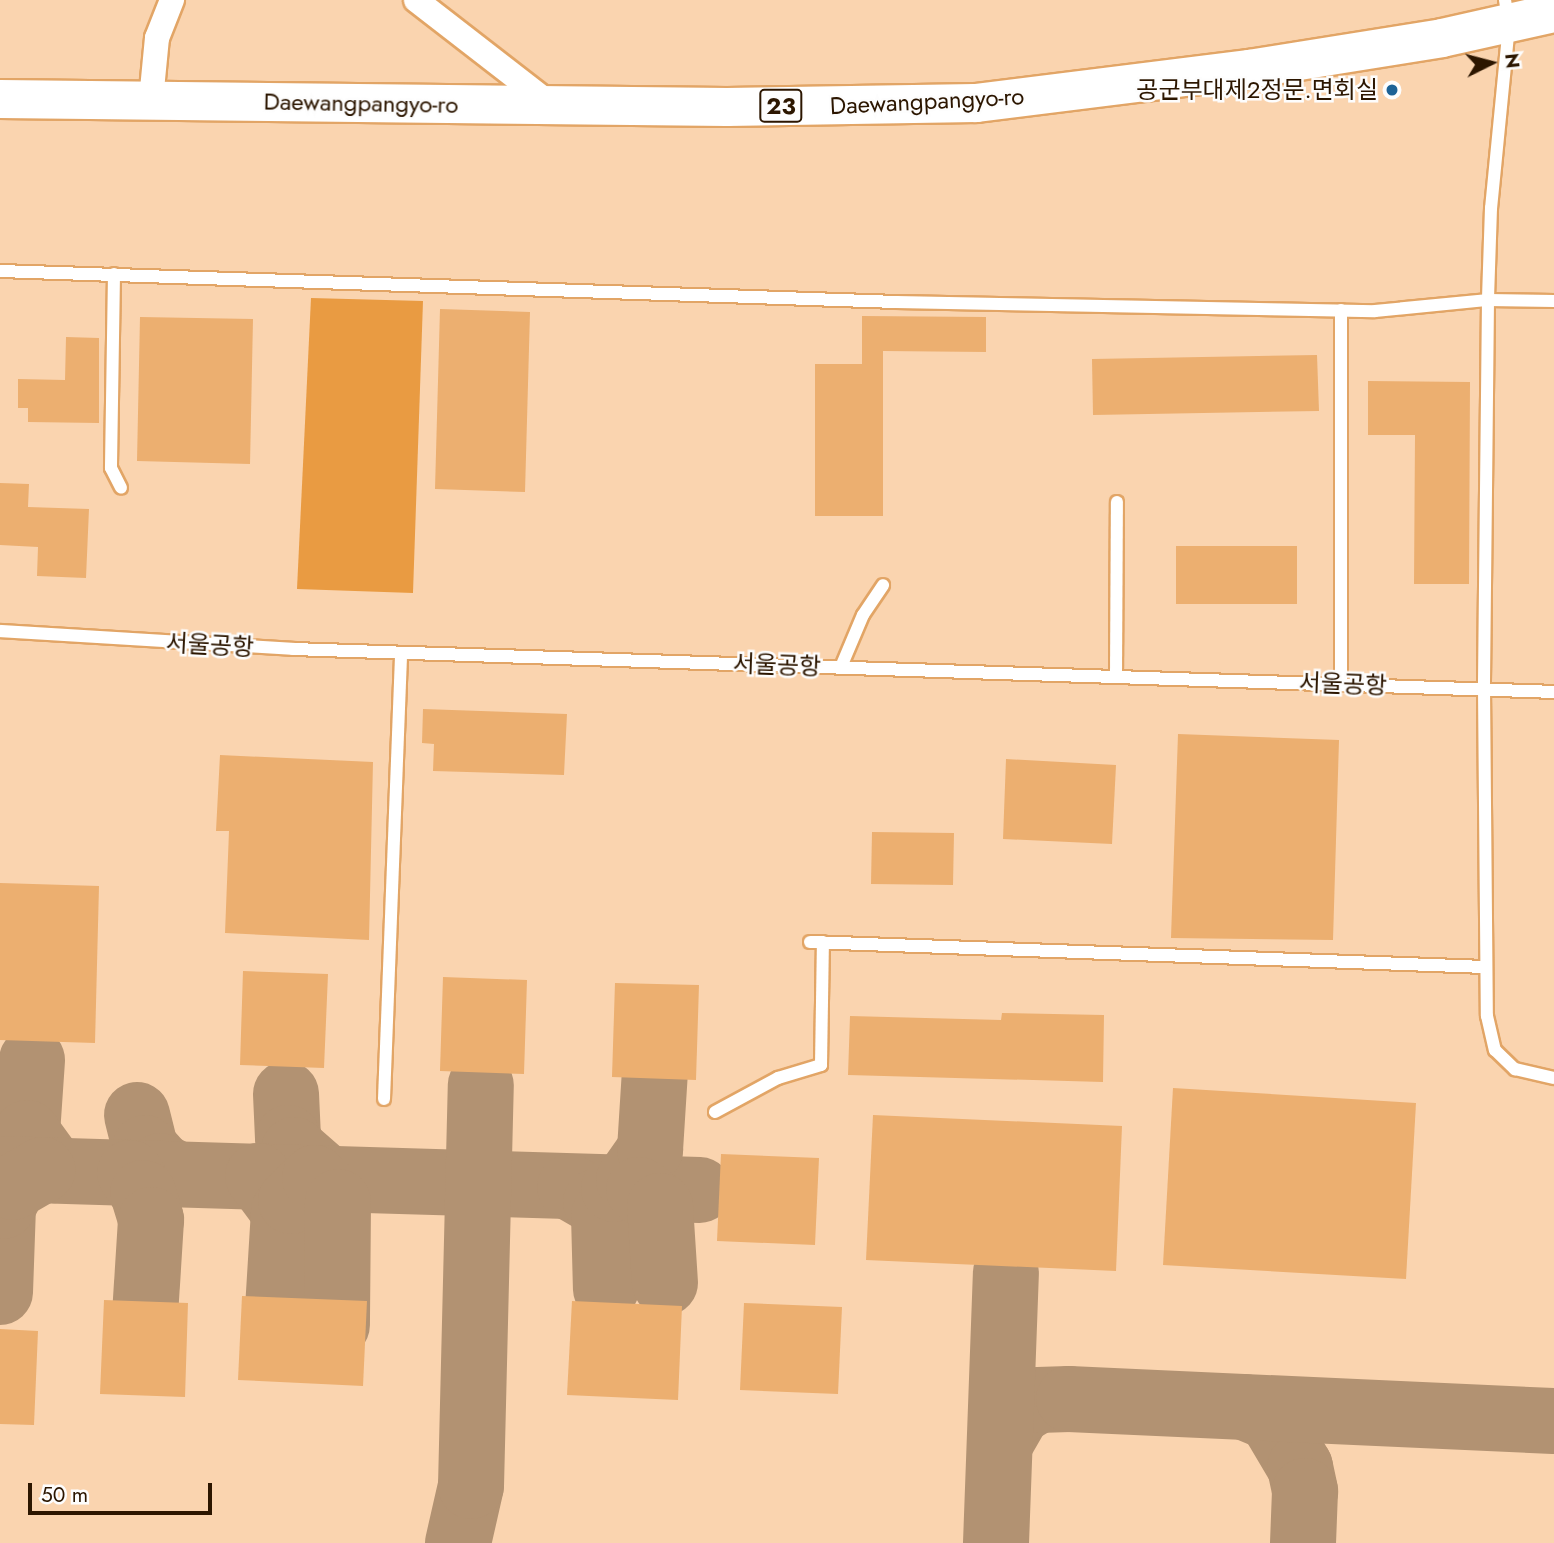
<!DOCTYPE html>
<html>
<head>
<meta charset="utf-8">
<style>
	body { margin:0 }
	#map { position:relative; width:1554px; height:1543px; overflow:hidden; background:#fad4af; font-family:Jost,"Noto Sans KR",sans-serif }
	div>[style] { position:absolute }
	.green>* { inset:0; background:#e99b42 }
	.taxiway>* { height:66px; margin:-33px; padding:0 33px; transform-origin:33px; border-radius:33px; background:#b29272 }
	.building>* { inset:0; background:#ecaf70 }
	.roads { filter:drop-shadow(2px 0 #e2a566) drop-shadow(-2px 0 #e2a566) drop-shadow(0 2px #e2a566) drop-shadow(0 -2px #e2a566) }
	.service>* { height:12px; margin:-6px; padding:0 6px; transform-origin:6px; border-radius:6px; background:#fff }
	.minor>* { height:24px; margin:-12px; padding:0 12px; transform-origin:12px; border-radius:12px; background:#fff }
	.primary>* { height:38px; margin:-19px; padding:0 19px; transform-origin:19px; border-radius:19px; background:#fff }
	.dots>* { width:19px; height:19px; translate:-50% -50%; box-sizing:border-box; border:4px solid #fdfdfd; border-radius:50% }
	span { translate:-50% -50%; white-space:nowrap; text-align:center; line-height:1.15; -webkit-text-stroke:5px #fdfdfd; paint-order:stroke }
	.shield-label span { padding:2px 5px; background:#fdfdfd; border:2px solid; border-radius:5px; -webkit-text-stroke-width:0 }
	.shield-label { font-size:23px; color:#2c1600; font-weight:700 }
	.poi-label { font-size:24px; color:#2c1600 }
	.right { translate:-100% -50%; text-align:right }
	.street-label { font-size:24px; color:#2c1600 }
	.north { position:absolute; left:1456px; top:28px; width:70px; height:70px; -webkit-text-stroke:5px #fdfdfd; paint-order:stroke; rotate:84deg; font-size:19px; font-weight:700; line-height:28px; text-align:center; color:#2c1600 }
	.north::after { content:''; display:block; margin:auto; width:24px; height:32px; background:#2c1600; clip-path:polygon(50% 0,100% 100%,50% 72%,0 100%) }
	.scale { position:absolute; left:28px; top:1483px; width:184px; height:32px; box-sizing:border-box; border:4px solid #2c1600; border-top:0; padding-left:9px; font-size:21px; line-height:24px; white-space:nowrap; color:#2c1600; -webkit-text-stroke:5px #fdfdfd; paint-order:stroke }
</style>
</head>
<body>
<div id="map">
	<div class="green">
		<div style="clip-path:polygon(311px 298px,423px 301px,413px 593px,297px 589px)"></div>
	</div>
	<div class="taxiway">
		<div style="left:32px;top:1060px;width:73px;rotate:93.9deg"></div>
		<div style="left:27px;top:1133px;width:46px;rotate:53.9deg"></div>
		<div style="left:286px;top:1094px;width:44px;rotate:87.4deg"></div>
		<div style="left:288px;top:1138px;width:13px;rotate:63deg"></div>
		<div style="left:294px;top:1150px;width:43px;rotate:41.2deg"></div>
		<div style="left:137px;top:1115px;width:34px;rotate:76deg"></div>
		<div style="left:145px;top:1148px;width:24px;rotate:48deg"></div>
		<div style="left:161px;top:1166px;width:17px;rotate:28deg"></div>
		<div style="left:0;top:1169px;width:700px;rotate:1.72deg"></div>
		<div style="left:130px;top:1173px;width:24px;rotate:57deg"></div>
		<div style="left:143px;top:1193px;width:28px;rotate:73deg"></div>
		<div style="left:151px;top:1220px;width:127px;rotate:93.6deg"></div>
		<div style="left:258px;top:1176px;width:44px;rotate:53.4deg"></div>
		<div style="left:284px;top:1211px;width:116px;rotate:93.5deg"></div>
		<div style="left:570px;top:1187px;width:30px;rotate:30deg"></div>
		<div style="left:596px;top:1202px;width:15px;rotate:58deg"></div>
		<div style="left:604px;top:1215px;width:74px;rotate:88.5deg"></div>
		<div style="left:614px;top:1189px;width:17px;rotate:-31deg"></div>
		<div style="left:629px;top:1180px;width:37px;rotate:-55deg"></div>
		<div style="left:650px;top:1150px;width:95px;rotate:-86.4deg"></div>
		<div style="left:639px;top:1190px;width:26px;rotate:37deg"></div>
		<div style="left:660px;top:1206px;width:77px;rotate:86.3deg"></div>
		<div style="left:291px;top:1201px;width:33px;rotate:-44deg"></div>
		<div style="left:315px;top:1178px;width:33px;rotate:46deg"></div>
		<div style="left:338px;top:1202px;width:123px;rotate:90.5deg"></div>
		<div style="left:0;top:1292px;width:86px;rotate:-88deg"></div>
		<div style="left:3px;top:1206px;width:21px;rotate:-62deg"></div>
		<div style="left:13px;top:1187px;width:34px;rotate:-30deg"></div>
		<div style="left:1245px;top:1407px;width:28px;rotate:23deg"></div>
		<div style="left:1271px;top:1418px;width:57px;rotate:59.4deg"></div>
		<div style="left:1300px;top:1467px;width:25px;rotate:78deg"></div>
		<div style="left:1305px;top:1491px;width:52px;rotate:92.2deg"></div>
		<div style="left:1002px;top:1440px;width:32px;rotate:-60deg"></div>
		<div style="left:1018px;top:1412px;width:23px;rotate:-31deg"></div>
		<div style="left:1038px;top:1400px;width:31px;rotate:-2deg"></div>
		<div style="left:1069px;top:1399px;width:485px;rotate:2.6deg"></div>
		<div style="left:458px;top:1543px;width:58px;rotate:-77.2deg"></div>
		<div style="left:471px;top:1486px;width:401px;rotate:-88.6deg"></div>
		<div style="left:996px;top:1543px;width:270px;rotate:-87.9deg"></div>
	</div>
	<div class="building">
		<div style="clip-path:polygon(440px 309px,530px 312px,525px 492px,435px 489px)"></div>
		<div style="clip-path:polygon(862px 316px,986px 317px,986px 352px,883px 351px,883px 516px,815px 516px,815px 364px,862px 364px)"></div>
		<div style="clip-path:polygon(140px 317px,253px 319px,250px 464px,137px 461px)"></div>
		<div style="clip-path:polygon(66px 337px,99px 338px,99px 423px,28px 422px,28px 408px,18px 408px,18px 379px,65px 380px)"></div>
		<div style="clip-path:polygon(1317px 355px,1319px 411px,1093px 415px,1092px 359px)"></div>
		<div style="clip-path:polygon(1368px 381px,1470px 382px,1469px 584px,1414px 584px,1415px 435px,1368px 435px)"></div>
		<div style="clip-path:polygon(0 483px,29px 484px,28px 507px,89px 509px,86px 578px,37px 576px,38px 547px,0 545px)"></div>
		<div style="clip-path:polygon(1176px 546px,1297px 546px,1297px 604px,1176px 604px)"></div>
		<div style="clip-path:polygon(423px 709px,567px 714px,564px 775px,433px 771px,434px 744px,422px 743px)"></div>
		<div style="clip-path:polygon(1178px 734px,1339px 740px,1333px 940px,1171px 938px)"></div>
		<div style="clip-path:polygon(220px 755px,373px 762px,369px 940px,225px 933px,229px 831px,216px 831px)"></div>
		<div style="clip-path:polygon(1006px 759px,1116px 765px,1112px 844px,1003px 839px)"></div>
		<div style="clip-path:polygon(872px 832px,954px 833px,953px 885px,871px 884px)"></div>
		<div style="clip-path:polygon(0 883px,99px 886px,95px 1043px,0 1040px)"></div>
		<div style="clip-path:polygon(243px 971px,328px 974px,324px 1068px,240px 1065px)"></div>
		<div style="clip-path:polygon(443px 977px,527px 980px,524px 1074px,440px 1071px)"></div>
		<div style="clip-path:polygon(615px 983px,699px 985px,696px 1080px,612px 1077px)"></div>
		<div style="clip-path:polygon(1002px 1013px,1104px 1015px,1103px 1082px,848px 1075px,850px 1016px,1001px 1020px)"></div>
		<div style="clip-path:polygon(1173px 1088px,1416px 1103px,1406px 1279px,1163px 1265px)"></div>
		<div style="clip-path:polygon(873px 1115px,1122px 1126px,1116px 1271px,866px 1260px)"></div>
		<div style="clip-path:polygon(721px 1154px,819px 1158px,815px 1245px,717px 1241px)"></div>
		<div style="clip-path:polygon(242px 1296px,367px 1301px,363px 1386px,238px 1380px)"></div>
		<div style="clip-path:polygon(104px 1300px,188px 1303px,185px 1397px,100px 1394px)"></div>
		<div style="clip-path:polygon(572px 1301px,682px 1306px,678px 1400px,567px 1395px)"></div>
		<div style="clip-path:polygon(744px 1303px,842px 1307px,838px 1394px,740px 1390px)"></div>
		<div style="clip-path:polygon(0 1329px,38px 1331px,34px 1425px,0 1424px)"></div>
	</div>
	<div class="roads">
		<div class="service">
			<div style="left:1505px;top:0;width:25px;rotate:81deg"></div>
			<div style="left:1509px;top:25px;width:184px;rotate:95.6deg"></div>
			<div style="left:1491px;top:208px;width:92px;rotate:91.9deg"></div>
			<div style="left:1488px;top:300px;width:389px;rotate:90.6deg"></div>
			<div style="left:1484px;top:689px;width:327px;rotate:89.5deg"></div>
			<div style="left:1487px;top:1016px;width:35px;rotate:77deg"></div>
			<div style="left:1495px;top:1050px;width:28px;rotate:44deg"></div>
			<div style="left:1515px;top:1069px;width:40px;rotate:13deg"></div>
			<div style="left:0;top:271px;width:897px;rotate:1.98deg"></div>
			<div style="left:896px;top:302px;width:479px;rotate:1.1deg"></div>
			<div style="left:1375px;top:311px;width:114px;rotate:-5.6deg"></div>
			<div style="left:1488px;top:300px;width:66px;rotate:0.9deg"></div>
			<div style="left:114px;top:274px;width:194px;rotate:90.9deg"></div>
			<div style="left:111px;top:468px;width:22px;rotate:63deg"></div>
			<div style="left:1341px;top:310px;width:374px;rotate:90deg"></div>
			<div style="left:0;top:631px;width:294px;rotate:3.5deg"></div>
			<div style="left:293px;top:649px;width:1262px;rotate:1.95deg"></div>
			<div style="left:841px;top:667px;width:56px;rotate:-67.1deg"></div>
			<div style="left:863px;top:615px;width:36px;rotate:-56deg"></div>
			<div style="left:1116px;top:676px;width:174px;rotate:-89.7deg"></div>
			<div style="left:810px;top:942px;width:676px;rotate:2.12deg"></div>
			<div style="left:384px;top:1099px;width:446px;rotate:-87.8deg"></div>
			<div style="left:715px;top:1112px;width:72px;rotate:-28.4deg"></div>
			<div style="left:778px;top:1078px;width:45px;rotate:-16.8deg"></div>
			<div style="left:821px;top:1065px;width:123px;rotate:-89.1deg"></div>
		</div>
		<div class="minor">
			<div style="left:416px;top:0;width:170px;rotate:37.8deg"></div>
			<div style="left:151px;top:100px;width:62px;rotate:-84.5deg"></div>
			<div style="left:157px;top:38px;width:41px;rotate:-68.5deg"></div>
		</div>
		<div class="primary">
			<div style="left:0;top:99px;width:727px;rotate:0.63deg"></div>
			<div style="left:727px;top:107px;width:249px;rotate:-0.9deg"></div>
			<div style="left:976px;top:103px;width:275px;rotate:-7.1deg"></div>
			<div style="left:1249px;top:69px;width:195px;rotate:-9.1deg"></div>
			<div style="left:1442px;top:38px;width:115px;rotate:-12.6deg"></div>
		</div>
	</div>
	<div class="dots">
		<div style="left:1392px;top:90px;background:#1c6296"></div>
	</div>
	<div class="shield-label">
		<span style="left:781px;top:106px">23</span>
	</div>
	<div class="poi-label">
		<span class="right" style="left:1378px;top:90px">공군부대제2정문.면회실</span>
	</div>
	<div class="street-label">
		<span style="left:927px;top:101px;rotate:-3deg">Daewangpangyo-ro</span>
		<span style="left:361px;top:103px;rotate:1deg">Daewangpangyo-ro</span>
		<span style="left:210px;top:645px;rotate:3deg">서울공항</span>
		<span style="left:777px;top:665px;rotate:2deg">서울공항</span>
		<span style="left:1343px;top:684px;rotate:2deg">서울공항</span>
	</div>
	<div class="north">N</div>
	<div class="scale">50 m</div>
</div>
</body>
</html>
